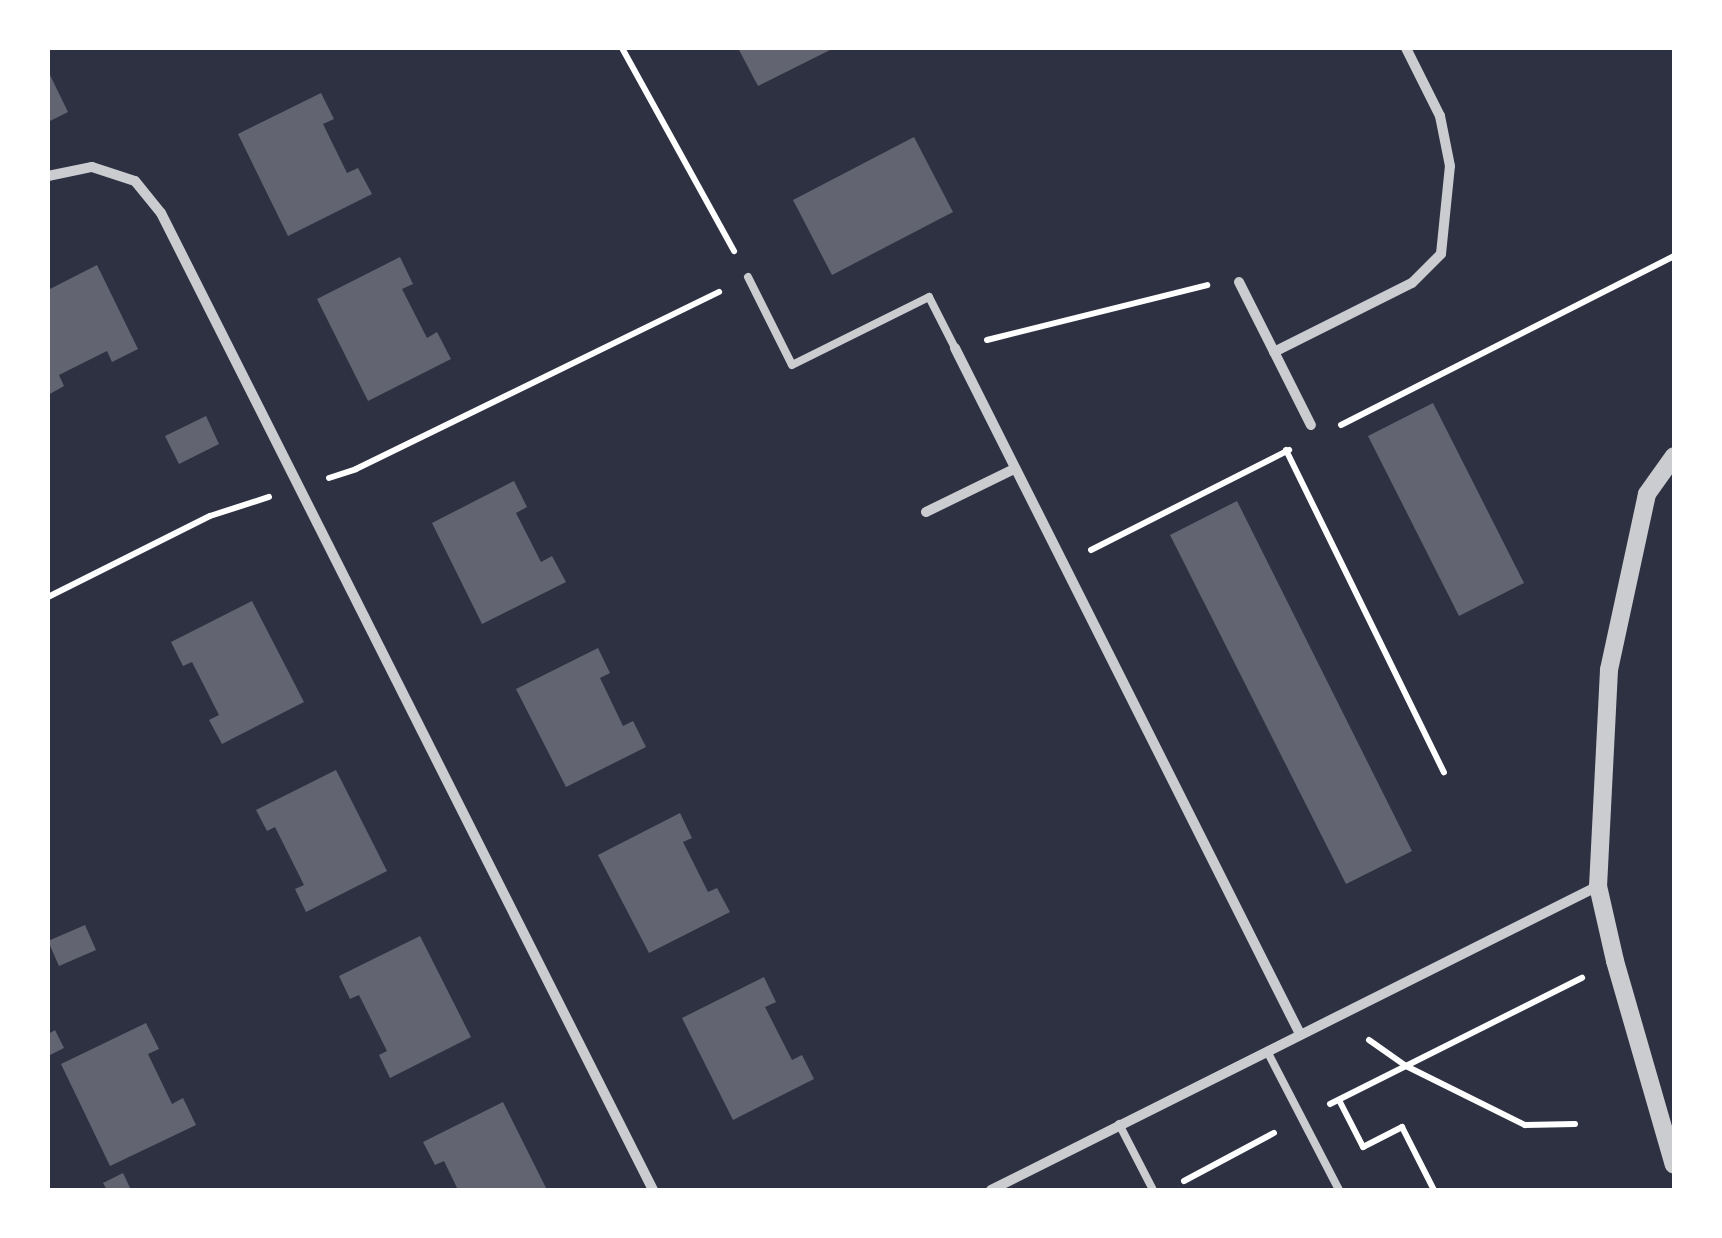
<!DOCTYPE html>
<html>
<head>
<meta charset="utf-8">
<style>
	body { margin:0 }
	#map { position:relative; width:1722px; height:1238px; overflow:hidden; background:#2d3142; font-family:"Varela Round",sans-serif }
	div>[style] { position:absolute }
	.building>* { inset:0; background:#626471 }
	.path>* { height:6px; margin:-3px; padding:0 3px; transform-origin:3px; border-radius:3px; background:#fff }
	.service>* { height:8px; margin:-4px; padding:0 4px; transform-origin:4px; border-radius:4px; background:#caccd0 }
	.minor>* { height:10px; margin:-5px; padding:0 5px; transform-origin:5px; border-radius:5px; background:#caccd0 }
	.tertiary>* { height:18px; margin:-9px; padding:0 9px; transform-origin:9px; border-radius:9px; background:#caccd0 }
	span { translate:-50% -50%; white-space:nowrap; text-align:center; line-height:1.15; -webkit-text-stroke:10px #fff; paint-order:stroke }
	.frame { position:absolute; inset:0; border:50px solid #fff; pointer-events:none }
</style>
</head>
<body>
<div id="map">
	<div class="building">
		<div style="clip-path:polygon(738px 48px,834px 48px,758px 86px)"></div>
		<div style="clip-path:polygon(48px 71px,68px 112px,48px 122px)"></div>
		<div style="clip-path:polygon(321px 93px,334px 119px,323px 124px,347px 173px,358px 168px,372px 194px,288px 236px,238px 134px)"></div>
		<div style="clip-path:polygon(914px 137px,953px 212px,832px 275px,793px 200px)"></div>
		<div style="clip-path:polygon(400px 257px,413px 284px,402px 289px,427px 338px,437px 332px,451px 359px,368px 401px,317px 299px)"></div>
		<div style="clip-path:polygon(97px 265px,138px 349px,112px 362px,107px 351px,59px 375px,64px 386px,48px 395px,48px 290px)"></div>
		<div style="clip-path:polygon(1433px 403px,1524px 583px,1459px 616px,1368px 436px)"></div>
		<div style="clip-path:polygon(206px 416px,219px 444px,179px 464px,165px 436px)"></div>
		<div style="clip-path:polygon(514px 481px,527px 507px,516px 513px,541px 562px,552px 556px,566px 582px,482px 624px,432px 523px)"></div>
		<div style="clip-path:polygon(1237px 501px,1412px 851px,1346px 884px,1170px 535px)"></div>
		<div style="clip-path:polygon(252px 601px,304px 702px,222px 744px,209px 720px,219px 715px,192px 662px,183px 666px,171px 642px)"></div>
		<div style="clip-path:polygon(598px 648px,610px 673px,600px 678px,612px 703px,623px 726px,633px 721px,646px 747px,566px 787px,516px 689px)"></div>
		<div style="clip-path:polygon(336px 770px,387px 871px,306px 912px,295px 889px,304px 885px,275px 827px,267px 831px,256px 810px)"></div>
		<div style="clip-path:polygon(680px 813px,692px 838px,683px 842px,708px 892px,717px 888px,730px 912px,649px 953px,598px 855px)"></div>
		<div style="clip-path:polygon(85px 925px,96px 950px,59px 966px,48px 941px)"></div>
		<div style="clip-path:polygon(420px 936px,471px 1037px,390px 1078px,379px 1055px,387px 1051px,359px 995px,350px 999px,339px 976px)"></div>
		<div style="clip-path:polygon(764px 977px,776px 1002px,765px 1007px,792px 1060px,802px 1055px,814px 1079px,733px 1120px,682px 1018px)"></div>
		<div style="clip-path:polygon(146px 1023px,159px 1049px,148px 1054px,172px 1104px,183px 1098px,196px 1125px,110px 1166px,61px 1064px)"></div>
		<div style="clip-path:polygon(55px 1030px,64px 1048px,48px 1056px,48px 1034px)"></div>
		<div style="clip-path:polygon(503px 1102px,547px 1190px,458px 1190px,444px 1161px,435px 1165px,423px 1142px)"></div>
		<div style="clip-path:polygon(123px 1173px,131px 1190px,107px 1190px,103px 1183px)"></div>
	</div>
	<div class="path">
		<div style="left:622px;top:48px;width:232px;rotate:61.1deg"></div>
		<div style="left:987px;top:340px;width:227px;rotate:-14deg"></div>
		<div style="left:1341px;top:425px;width:373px;rotate:-26.9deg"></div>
		<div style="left:1286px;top:450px;width:359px;rotate:63.9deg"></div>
		<div style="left:329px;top:478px;width:28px;rotate:-18deg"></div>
		<div style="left:356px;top:469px;width:404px;rotate:-26deg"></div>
		<div style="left:1091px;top:550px;width:222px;rotate:-26.8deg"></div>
		<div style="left:48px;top:597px;width:181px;rotate:-26.6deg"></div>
		<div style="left:210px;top:516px;width:62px;rotate:-17.9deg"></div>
		<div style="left:1369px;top:1040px;width:45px;rotate:35.1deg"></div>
		<div style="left:1406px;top:1066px;width:133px;rotate:26.4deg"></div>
		<div style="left:1525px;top:1125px;width:50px;rotate:-1.1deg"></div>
		<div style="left:1339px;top:1100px;width:53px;rotate:62.9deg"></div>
		<div style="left:1363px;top:1147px;width:44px;rotate:-27.1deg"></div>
		<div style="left:1402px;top:1127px;width:71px;rotate:63.1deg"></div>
		<div style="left:1330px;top:1104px;width:282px;rotate:-26.6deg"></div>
		<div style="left:1184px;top:1181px;width:102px;rotate:-28.1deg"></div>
	</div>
	<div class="service">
		<div style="left:748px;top:277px;width:98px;rotate:63.4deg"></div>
		<div style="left:792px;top:365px;width:153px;rotate:-26.4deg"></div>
		<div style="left:929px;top:297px;width:57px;rotate:63deg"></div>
		<div style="left:1267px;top:1051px;width:157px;rotate:62.6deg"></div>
		<div style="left:1119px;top:1124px;width:74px;rotate:62.7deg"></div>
	</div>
	<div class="minor">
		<div style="left:48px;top:176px;width:45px;rotate:-11.6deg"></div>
		<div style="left:92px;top:167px;width:45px;rotate:18deg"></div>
		<div style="left:135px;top:181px;width:41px;rotate:50.9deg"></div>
		<div style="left:161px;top:213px;width:1094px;rotate:63.27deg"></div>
		<div style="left:1239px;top:282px;width:160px;rotate:63.3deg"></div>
		<div style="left:955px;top:348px;width:768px;rotate:63.3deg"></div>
		<div style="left:1274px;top:352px;width:154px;rotate:-26.6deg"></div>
		<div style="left:1412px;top:283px;width:41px;rotate:-45deg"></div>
		<div style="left:1441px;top:254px;width:88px;rotate:-84.2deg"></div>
		<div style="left:1450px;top:166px;width:51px;rotate:-101.3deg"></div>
		<div style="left:1440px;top:116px;width:76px;rotate:-116.6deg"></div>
		<div style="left:926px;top:512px;width:98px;rotate:-26deg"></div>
		<div style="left:991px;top:1190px;width:679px;rotate:-26.6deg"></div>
	</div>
	<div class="tertiary">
		<div style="left:1674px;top:456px;width:47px;rotate:125.4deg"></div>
		<div style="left:1647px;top:494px;width:180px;rotate:102.2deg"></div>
		<div style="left:1609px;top:670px;width:216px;rotate:92.9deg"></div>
		<div style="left:1598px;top:886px;width:77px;rotate:77.2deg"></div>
		<div style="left:1615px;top:961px;width:212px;rotate:73.9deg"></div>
	</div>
	<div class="frame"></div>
</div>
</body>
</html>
